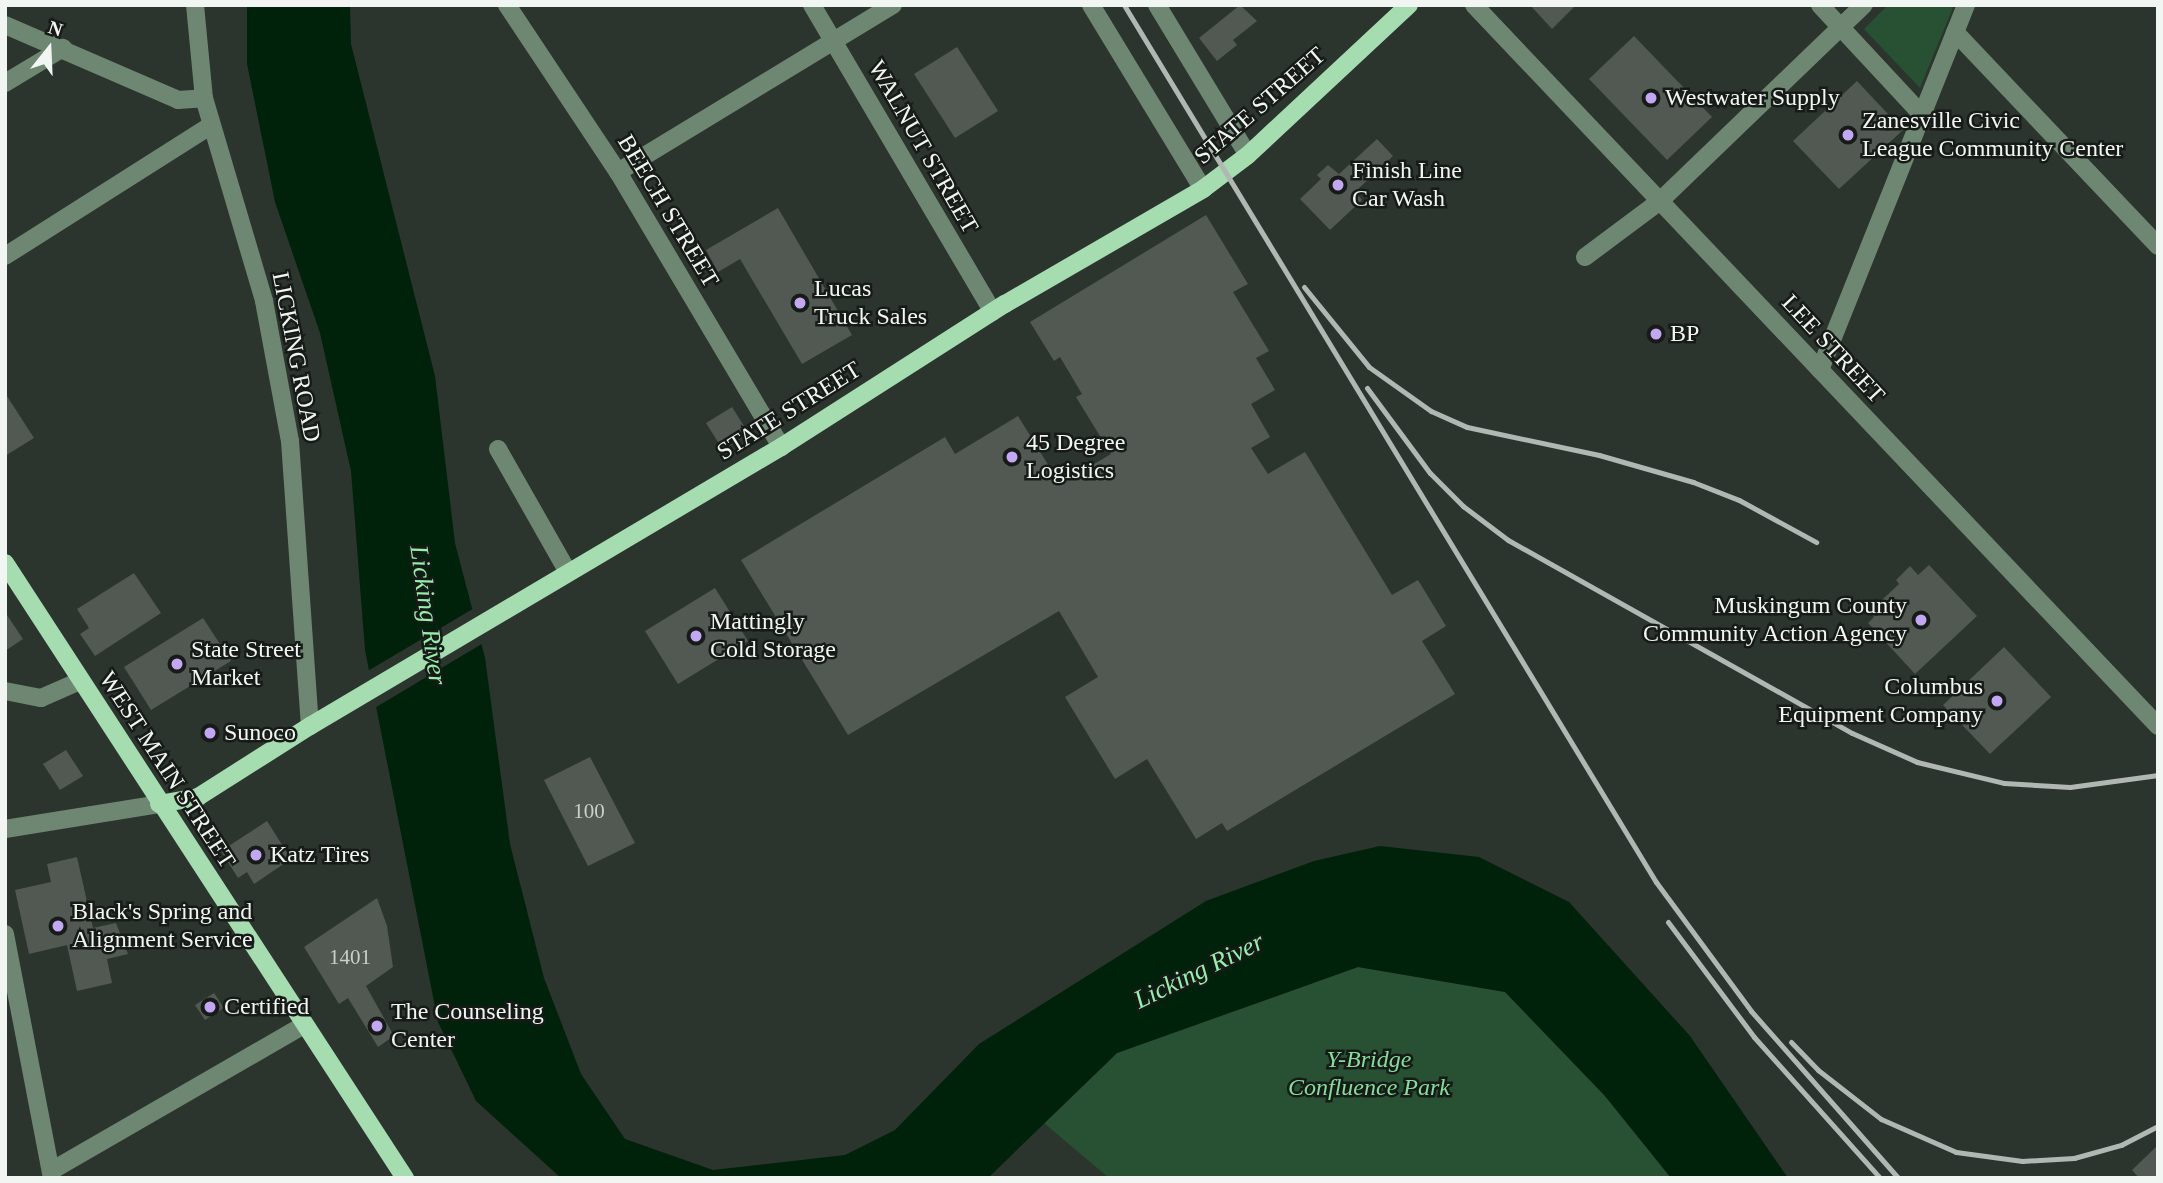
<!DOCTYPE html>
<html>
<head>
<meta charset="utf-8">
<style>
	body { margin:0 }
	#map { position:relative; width:2163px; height:1183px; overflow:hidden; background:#2c342e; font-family:"Times New Roman",serif }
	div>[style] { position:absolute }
	.green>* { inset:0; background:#275132 }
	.water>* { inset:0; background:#00210a }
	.pier>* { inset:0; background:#2c342e }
	.building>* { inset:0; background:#515952 }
	.minor>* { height:18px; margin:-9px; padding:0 9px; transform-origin:9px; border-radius:9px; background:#6d8772 }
	.major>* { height:18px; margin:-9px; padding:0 9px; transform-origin:9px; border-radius:9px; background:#a5dcb0 }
	.rail>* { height:5px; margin:-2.5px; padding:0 2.5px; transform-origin:2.5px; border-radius:2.5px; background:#b1b7b2 }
	.dots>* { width:19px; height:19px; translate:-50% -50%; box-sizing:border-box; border:4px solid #171b18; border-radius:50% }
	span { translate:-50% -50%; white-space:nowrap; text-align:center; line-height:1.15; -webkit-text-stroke:5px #171b18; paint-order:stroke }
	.number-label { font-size:21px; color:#c9cfca }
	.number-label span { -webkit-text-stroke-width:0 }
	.poi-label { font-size:24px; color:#f1f6f2 }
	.left { translate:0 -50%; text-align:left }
	.right { translate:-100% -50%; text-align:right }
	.street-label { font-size:24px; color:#f1f6f2 }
	.park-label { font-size:24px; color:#85de9b; font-style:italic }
	.water-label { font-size:26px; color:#96efab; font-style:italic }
	.frame { position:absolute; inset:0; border:7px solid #f1f6f2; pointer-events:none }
	.north { position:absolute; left:14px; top:14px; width:70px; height:70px; -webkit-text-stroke:5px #171b18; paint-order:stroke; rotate:18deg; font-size:19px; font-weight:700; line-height:28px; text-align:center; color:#f1f6f2 }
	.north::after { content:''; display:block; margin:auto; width:24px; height:32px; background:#f1f6f2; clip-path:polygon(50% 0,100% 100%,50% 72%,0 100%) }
</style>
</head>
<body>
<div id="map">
	<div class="green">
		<div style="clip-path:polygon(1888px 5px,1954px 5px,1920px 88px,1864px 29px)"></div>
		<div style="clip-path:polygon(1358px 967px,1505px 992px,1605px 1096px,1671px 1178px,1109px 1178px,1044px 1123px,1117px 1053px)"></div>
	</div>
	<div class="water">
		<div style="clip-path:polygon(247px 5px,350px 5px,351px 44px,435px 376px,455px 543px,485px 658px,510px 844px,544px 978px,581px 1074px,625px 1139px,713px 1170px,845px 1155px,895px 1130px,979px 1044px,1206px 901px,1314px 861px,1380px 846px,1479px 857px,1569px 902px,1690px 1036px,1788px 1178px,1671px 1178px,1605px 1096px,1505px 992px,1358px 967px,1117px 1053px,988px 1178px,561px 1178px,476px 1101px,438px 1022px,365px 650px,351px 471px,320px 333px,275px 202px,247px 64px)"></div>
	</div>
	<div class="pier">
		<div style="clip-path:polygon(476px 607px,485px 642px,373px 709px,366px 672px)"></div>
	</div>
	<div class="building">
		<div style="clip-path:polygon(1240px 5px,1257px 21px,1233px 40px,1237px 45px,1217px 61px,1199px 38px)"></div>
		<div style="clip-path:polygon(1530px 5px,1576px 5px,1552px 29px)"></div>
		<div style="clip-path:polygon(1634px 36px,1712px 117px,1667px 160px,1589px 79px)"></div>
		<div style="clip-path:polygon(957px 47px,998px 111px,955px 138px,914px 74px)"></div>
		<div style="clip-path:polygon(1857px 81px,1903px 130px,1839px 189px,1793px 141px)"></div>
		<div style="clip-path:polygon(1377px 139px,1393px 156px,1355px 192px,1362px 200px,1330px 230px,1300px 199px,1321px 179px,1317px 175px,1328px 165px,1339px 174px)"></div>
		<div style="clip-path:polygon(778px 208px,852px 335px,802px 364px,740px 259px,718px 272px,706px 250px)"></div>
		<div style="clip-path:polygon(1206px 215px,1248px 284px,1233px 292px,1269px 351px,1256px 358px,1275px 390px,1251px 404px,1270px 437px,1251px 448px,1268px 474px,1305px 452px,1392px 595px,1418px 580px,1446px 626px,1422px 641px,1455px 694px,1227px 831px,1222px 823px,1196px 839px,1147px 759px,1115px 779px,1065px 697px,1098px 677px,1059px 611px,848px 735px,741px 560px,945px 437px,955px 454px,1018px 416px,1060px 484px,1111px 454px,1076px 397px,1082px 394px,1060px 357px,1054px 361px,1030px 322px)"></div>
		<div style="clip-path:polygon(5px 393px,34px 438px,5px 456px)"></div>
		<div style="clip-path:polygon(732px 407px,749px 434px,723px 450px,706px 423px)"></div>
		<div style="clip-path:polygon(1929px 565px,1977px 616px,1915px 674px,1868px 623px,1874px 617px,1869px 612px,1899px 584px,1896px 580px,1910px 566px,1918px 575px)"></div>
		<div style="clip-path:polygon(134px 573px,161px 613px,95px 656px,80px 634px,89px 628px,77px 609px)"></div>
		<div style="clip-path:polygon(715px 588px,748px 641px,678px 684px,645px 631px)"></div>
		<div style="clip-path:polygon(5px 612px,23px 639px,5px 651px)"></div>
		<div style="clip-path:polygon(203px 618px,231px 661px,151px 710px,124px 667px)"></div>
		<div style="clip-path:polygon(2004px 647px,2051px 697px,1990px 754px,1943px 705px)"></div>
		<div style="clip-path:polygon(66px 750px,83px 776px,60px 790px,43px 764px)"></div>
		<div style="clip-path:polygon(590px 757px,635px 843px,588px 866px,544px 780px)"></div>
		<div style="clip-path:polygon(267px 821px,291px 859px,254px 884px,247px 872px,238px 878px,221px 851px)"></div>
		<div style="clip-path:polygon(77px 857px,93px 928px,116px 923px,128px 954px,107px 959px,112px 983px,77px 991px,67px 945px,29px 954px,15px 890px,51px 882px,47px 864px)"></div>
		<div style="clip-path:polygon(377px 898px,387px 926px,393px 967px,366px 986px,394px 1036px,378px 1047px,348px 998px,339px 1004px,304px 947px)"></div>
		<div style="clip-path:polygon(214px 993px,224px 1008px,205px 1020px,195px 1005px)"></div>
		<div style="clip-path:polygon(2158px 1145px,2158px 1178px,2139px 1178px,2132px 1170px)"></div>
	</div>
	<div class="minor">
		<div style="left:195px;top:5px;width:93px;rotate:84.5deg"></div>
		<div style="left:204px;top:98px;width:212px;rotate:73.5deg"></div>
		<div style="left:264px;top:301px;width:142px;rotate:79.5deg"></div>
		<div style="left:290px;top:441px;width:286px;rotate:86deg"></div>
		<div style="left:507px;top:5px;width:201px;rotate:56.4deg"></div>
		<div style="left:618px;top:172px;width:320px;rotate:59.3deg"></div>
		<div style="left:812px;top:5px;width:356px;rotate:59.5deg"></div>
		<div style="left:1091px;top:5px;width:215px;rotate:58.7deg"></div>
		<div style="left:1157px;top:5px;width:175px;rotate:58.8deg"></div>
		<div style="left:1474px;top:5px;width:994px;rotate:46.51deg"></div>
		<div style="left:1820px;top:5px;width:151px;rotate:47.1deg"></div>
		<div style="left:5px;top:25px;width:189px;rotate:23.4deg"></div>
		<div style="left:178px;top:100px;width:26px;rotate:-4deg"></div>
		<div style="left:1955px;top:32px;width:295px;rotate:46.5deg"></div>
		<div style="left:5px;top:83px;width:68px;rotate:-31.1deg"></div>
		<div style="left:618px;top:172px;width:322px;rotate:-31.3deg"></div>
		<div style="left:5px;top:256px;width:243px;rotate:-32.4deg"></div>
		<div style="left:1585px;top:257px;width:94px;rotate:-36.7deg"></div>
		<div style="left:1660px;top:201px;width:283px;rotate:-43.9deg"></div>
		<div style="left:1820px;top:370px;width:393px;rotate:-68.2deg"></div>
		<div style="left:498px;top:449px;width:142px;rotate:60.4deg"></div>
		<div style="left:5px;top:691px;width:37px;rotate:11deg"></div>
		<div style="left:41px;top:698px;width:43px;rotate:-23.6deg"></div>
		<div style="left:5px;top:829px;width:156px;rotate:-9.2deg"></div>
		<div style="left:5px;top:934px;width:248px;rotate:79.1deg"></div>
		<div style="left:51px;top:1171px;width:292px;rotate:-30deg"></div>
	</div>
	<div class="major">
		<div style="left:5px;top:563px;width:734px;rotate:56.96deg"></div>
		<div style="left:159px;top:804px;width:40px;rotate:-10deg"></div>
		<div style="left:198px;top:797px;width:133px;rotate:-32.4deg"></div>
		<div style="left:310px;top:726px;width:547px;rotate:-30.64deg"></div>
		<div style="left:781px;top:447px;width:266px;rotate:-32.6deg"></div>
		<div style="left:1005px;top:304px;width:229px;rotate:-30.1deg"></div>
		<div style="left:1203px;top:189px;width:56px;rotate:-37.1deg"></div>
		<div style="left:1248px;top:155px;width:220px;rotate:-43deg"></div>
	</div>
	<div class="rail">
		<div style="left:1124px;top:5px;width:1026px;rotate:58.76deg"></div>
		<div style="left:1656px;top:882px;width:160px;rotate:53.6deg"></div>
		<div style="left:1751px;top:1011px;width:222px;rotate:48.6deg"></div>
		<div style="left:1304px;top:287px;width:103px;rotate:50.9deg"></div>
		<div style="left:1369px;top:367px;width:76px;rotate:35.4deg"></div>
		<div style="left:1431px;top:411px;width:39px;rotate:24deg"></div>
		<div style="left:1467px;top:427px;width:135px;rotate:12deg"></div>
		<div style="left:1599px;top:455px;width:98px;rotate:16deg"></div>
		<div style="left:1693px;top:482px;width:49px;rotate:21.4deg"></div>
		<div style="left:1739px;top:500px;width:88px;rotate:28.6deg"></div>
		<div style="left:1367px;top:388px;width:106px;rotate:53.5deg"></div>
		<div style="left:1430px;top:473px;width:47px;rotate:45deg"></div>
		<div style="left:1463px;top:506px;width:56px;rotate:37.1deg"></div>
		<div style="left:1508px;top:540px;width:394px;rotate:29.3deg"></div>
		<div style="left:1852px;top:733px;width:71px;rotate:24deg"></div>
		<div style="left:1917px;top:762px;width:89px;rotate:13.6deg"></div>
		<div style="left:2004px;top:783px;width:66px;rotate:3.5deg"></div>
		<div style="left:2070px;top:787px;width:89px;rotate:-7.8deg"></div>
		<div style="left:1668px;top:922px;width:144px;rotate:53.2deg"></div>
		<div style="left:1754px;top:1037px;width:189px;rotate:48.2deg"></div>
		<div style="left:1791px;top:1042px;width:39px;rotate:46deg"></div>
		<div style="left:1818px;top:1070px;width:80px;rotate:37.9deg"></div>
		<div style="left:1881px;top:1119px;width:82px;rotate:23.7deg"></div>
		<div style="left:1956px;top:1152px;width:67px;rotate:7.8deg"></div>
		<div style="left:2022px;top:1161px;width:52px;rotate:-3.3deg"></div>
		<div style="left:2074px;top:1158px;width:49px;rotate:-15.5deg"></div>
		<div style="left:2121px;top:1145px;width:42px;rotate:-27.2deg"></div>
	</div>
	<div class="dots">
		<div style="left:1651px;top:98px;background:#c2a7f2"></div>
		<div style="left:1848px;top:135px;background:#c2a7f2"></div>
		<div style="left:1338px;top:185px;background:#c2a7f2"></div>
		<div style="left:800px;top:303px;background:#c2a7f2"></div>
		<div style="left:1656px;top:334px;background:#c2a7f2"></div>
		<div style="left:1012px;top:457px;background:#c2a7f2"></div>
		<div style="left:1921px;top:620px;background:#c2a7f2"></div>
		<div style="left:696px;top:636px;background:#c2a7f2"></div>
		<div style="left:177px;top:664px;background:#c2a7f2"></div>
		<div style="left:1997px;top:701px;background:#c2a7f2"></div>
		<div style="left:210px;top:733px;background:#c2a7f2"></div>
		<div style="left:256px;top:855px;background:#c2a7f2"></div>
		<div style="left:58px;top:926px;background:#c2a7f2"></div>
		<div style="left:210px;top:1007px;background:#c2a7f2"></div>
		<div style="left:377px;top:1026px;background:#c2a7f2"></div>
	</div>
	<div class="number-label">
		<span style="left:589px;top:811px">100</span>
		<span style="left:350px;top:957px">1401</span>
	</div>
	<div class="poi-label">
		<span class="left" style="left:1665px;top:98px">Westwater Supply</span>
		<span class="left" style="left:1862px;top:135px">Zanesville Civic<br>League Community Center</span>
		<span class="left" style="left:1352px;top:185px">Finish Line<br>Car Wash</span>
		<span class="left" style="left:814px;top:303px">Lucas<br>Truck Sales</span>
		<span class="left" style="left:1670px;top:334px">BP</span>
		<span class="left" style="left:1026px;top:457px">45 Degree<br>Logistics</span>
		<span class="right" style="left:1907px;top:620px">Muskingum County<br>Community Action Agency</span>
		<span class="left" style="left:710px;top:636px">Mattingly<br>Cold Storage</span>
		<span class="left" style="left:191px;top:664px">State Street<br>Market</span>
		<span class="right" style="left:1983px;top:701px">Columbus<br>Equipment Company</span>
		<span class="left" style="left:224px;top:733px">Sunoco</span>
		<span class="left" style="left:270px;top:855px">Katz Tires</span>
		<span class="left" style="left:72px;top:926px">Black's Spring and<br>Alignment Service</span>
		<span class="left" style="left:224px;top:1007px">Certified</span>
		<span class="left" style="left:391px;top:1026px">The Counseling<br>Center</span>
	</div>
	<div class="street-label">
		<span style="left:1260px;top:106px;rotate:-41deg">STATE STREET</span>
		<span style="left:923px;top:147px;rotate:60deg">WALNUT STREET</span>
		<span style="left:668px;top:211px;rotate:59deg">BEECH STREET</span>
		<span style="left:1833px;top:349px;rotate:47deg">LEE STREET</span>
		<span style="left:296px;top:357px;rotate:79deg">LICKING ROAD</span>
		<span style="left:789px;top:411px;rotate:-32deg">STATE STREET</span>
		<span style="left:167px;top:770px;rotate:57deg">WEST MAIN STREET</span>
	</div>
	<div class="park-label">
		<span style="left:1369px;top:1074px">Y-Bridge<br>Confluence Park</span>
	</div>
	<div class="water-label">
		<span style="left:428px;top:615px;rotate:82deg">Licking River</span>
		<span style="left:1199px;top:971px;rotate:-26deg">Licking River</span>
	</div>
	<div class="frame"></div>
	<div class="north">N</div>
</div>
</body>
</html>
